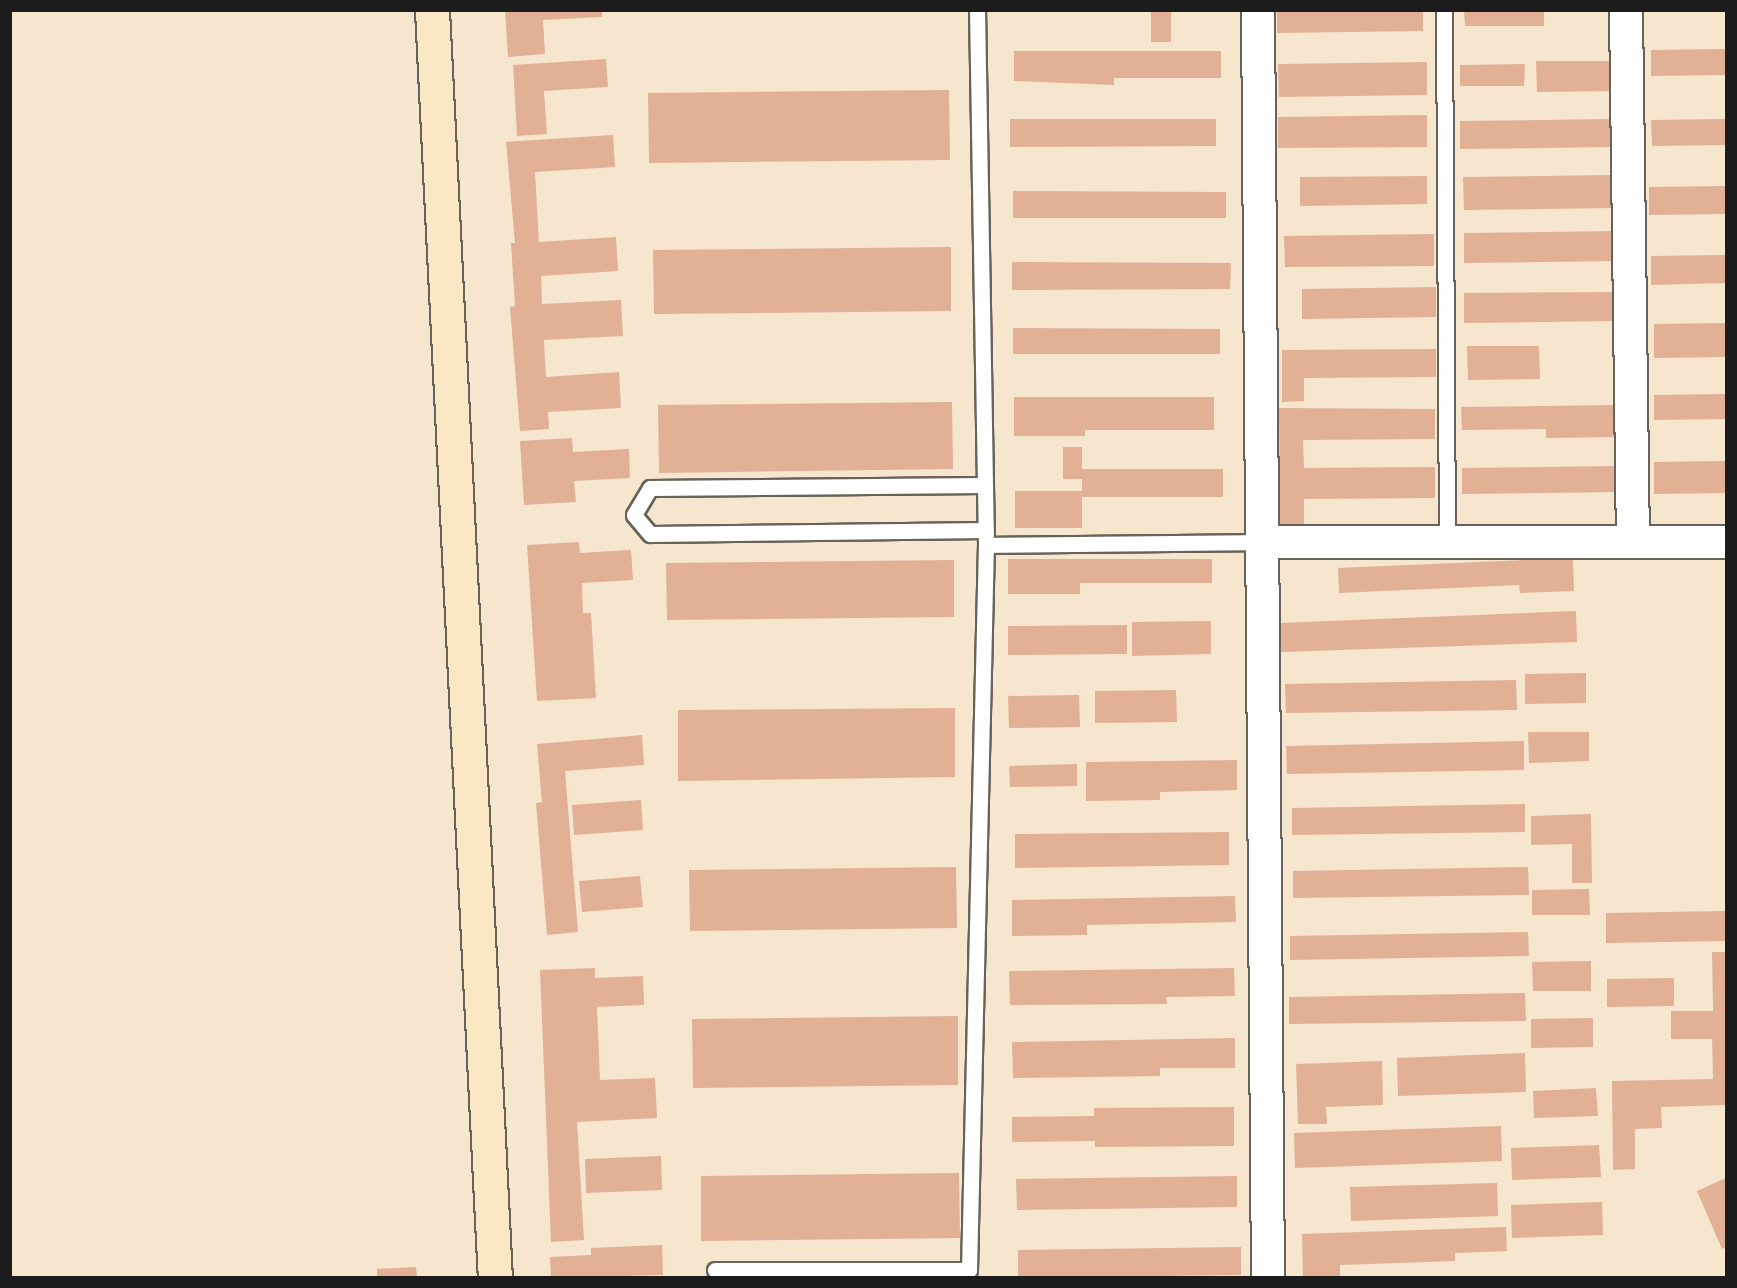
<!DOCTYPE html>
<html>
<head>
<meta charset="utf-8">
<style>
	body { margin:0 }
	#map { position:relative; width:1737px; height:1288px; overflow:hidden; background:#f6e6ce; font-family:"Gentium Book Plus",serif }
	div>[style] { position:absolute }
	.building>* { inset:0; background:#e1b095 }
	.roads { filter:drop-shadow(2px 0 #68635a) drop-shadow(-2px 0 #68635a) drop-shadow(0 2px #68635a) drop-shadow(0 -2px #68635a) }
	.lane>* { height:15px; margin:-7.5px; padding:0 7.5px; transform-origin:7.5px; border-radius:7.5px; background:#fff }
	.street>* { height:32px; margin:-16px; padding:0 16px; transform-origin:16px; border-radius:16px; background:#fff }
	.secondary>* { height:33px; margin:-16.5px; padding:0 16.5px; transform-origin:16.5px; border-radius:16.5px; background:#fae7c3 }
	span { translate:-50% -50%; white-space:nowrap; text-align:center; line-height:1.15; -webkit-text-stroke:5px #fbf7ec; paint-order:stroke }
	.frame { position:absolute; inset:0; border:12px solid #1c1c1c; pointer-events:none }
</style>
</head>
<body>
<div id="map">
	<div class="building">
		<div style="clip-path:polygon(505px 10px,602px 10px,602px 17px,543px 20px,545px 54px,508px 57px)"></div>
		<div style="clip-path:polygon(1151px 10px,1171px 10px,1171px 42px,1151px 42px)"></div>
		<div style="clip-path:polygon(1277px 10px,1423px 10px,1423px 31px,1277px 33px)"></div>
		<div style="clip-path:polygon(1464px 10px,1544px 10px,1544px 26px,1465px 26px)"></div>
		<div style="clip-path:polygon(1726px 49px,1726px 75px,1651px 76px,1651px 50px)"></div>
		<div style="clip-path:polygon(1014px 51px,1221px 51px,1221px 78px,1114px 78px,1114px 85px,1014px 81px)"></div>
		<div style="clip-path:polygon(606px 59px,608px 87px,544px 91px,547px 134px,517px 136px,513px 65px)"></div>
		<div style="clip-path:polygon(1536px 61px,1615px 61px,1615px 91px,1537px 92px)"></div>
		<div style="clip-path:polygon(1427px 62px,1427px 95px,1279px 97px,1278px 64px)"></div>
		<div style="clip-path:polygon(1525px 64px,1524px 86px,1460px 86px,1460px 65px)"></div>
		<div style="clip-path:polygon(949px 90px,950px 160px,649px 163px,648px 93px)"></div>
		<div style="clip-path:polygon(1427px 115px,1427px 147px,1278px 148px,1278px 117px)"></div>
		<div style="clip-path:polygon(1010px 119px,1216px 119px,1216px 146px,1010px 147px)"></div>
		<div style="clip-path:polygon(1611px 119px,1611px 147px,1460px 149px,1460px 121px)"></div>
		<div style="clip-path:polygon(1726px 119px,1726px 145px,1652px 146px,1651px 120px)"></div>
		<div style="clip-path:polygon(613px 135px,615px 167px,535px 172px,539px 242px,616px 237px,618px 271px,541px 276px,542px 304px,621px 300px,623px 336px,544px 340px,546px 377px,619px 372px,621px 408px,548px 412px,549px 429px,520px 431px,510px 307px,515px 306px,511px 243px,515px 243px,506px 142px)"></div>
		<div style="clip-path:polygon(1613px 175px,1614px 208px,1464px 210px,1463px 177px)"></div>
		<div style="clip-path:polygon(1427px 176px,1427px 204px,1300px 206px,1300px 177px)"></div>
		<div style="clip-path:polygon(1726px 186px,1726px 214px,1649px 215px,1649px 187px)"></div>
		<div style="clip-path:polygon(1013px 191px,1226px 192px,1226px 218px,1013px 218px)"></div>
		<div style="clip-path:polygon(1619px 231px,1619px 261px,1464px 263px,1464px 233px)"></div>
		<div style="clip-path:polygon(1434px 234px,1434px 266px,1285px 267px,1284px 236px)"></div>
		<div style="clip-path:polygon(951px 247px,951px 311px,654px 314px,653px 250px)"></div>
		<div style="clip-path:polygon(1726px 255px,1726px 283px,1651px 285px,1651px 256px)"></div>
		<div style="clip-path:polygon(1012px 262px,1231px 263px,1230px 289px,1012px 290px)"></div>
		<div style="clip-path:polygon(1436px 287px,1436px 317px,1302px 319px,1302px 289px)"></div>
		<div style="clip-path:polygon(1619px 292px,1619px 321px,1464px 323px,1464px 293px)"></div>
		<div style="clip-path:polygon(1726px 323px,1725px 357px,1654px 358px,1654px 324px)"></div>
		<div style="clip-path:polygon(1013px 328px,1220px 329px,1220px 354px,1013px 354px)"></div>
		<div style="clip-path:polygon(1467px 346px,1539px 346px,1540px 379px,1468px 380px)"></div>
		<div style="clip-path:polygon(1436px 349px,1436px 377px,1304px 378px,1304px 401px,1282px 402px,1282px 350px)"></div>
		<div style="clip-path:polygon(1726px 394px,1726px 419px,1654px 420px,1654px 395px)"></div>
		<div style="clip-path:polygon(1014px 397px,1214px 397px,1214px 430px,1085px 430px,1085px 436px,1014px 436px)"></div>
		<div style="clip-path:polygon(952px 402px,953px 469px,659px 473px,658px 405px)"></div>
		<div style="clip-path:polygon(1619px 405px,1619px 437px,1546px 438px,1546px 429px,1462px 430px,1461px 407px)"></div>
		<div style="clip-path:polygon(1279px 408px,1435px 409px,1435px 439px,1303px 440px,1304px 468px,1435px 467px,1435px 498px,1304px 499px,1304px 524px,1280px 524px)"></div>
		<div style="clip-path:polygon(572px 438px,573px 452px,629px 449px,630px 478px,574px 481px,576px 502px,524px 505px,520px 441px)"></div>
		<div style="clip-path:polygon(1063px 447px,1082px 447px,1082px 469px,1223px 469px,1223px 497px,1082px 497px,1082px 528px,1015px 528px,1015px 491px,1082px 491px,1082px 479px,1063px 479px)"></div>
		<div style="clip-path:polygon(1726px 461px,1726px 493px,1654px 494px,1654px 462px)"></div>
		<div style="clip-path:polygon(1618px 466px,1618px 492px,1462px 494px,1462px 468px)"></div>
		<div style="clip-path:polygon(579px 542px,580px 553px,631px 550px,633px 580px,582px 583px,583px 613px,591px 613px,596px 698px,537px 701px,527px 545px)"></div>
		<div style="clip-path:polygon(1573px 558px,1574px 591px,1520px 593px,1519px 585px,1339px 593px,1338px 568px)"></div>
		<div style="clip-path:polygon(1008px 559px,1212px 559px,1212px 583px,1080px 583px,1080px 594px,1008px 594px)"></div>
		<div style="clip-path:polygon(954px 560px,954px 617px,667px 620px,666px 563px)"></div>
		<div style="clip-path:polygon(1576px 611px,1577px 642px,1281px 652px,1280px 623px)"></div>
		<div style="clip-path:polygon(1211px 621px,1211px 654px,1132px 656px,1132px 622px)"></div>
		<div style="clip-path:polygon(1127px 625px,1127px 654px,1008px 655px,1008px 626px)"></div>
		<div style="clip-path:polygon(1586px 673px,1586px 703px,1525px 704px,1525px 674px)"></div>
		<div style="clip-path:polygon(1516px 680px,1517px 710px,1286px 713px,1285px 684px)"></div>
		<div style="clip-path:polygon(1176px 690px,1177px 722px,1095px 723px,1095px 691px)"></div>
		<div style="clip-path:polygon(1079px 695px,1080px 727px,1009px 728px,1008px 696px)"></div>
		<div style="clip-path:polygon(955px 708px,955px 777px,678px 781px,678px 710px)"></div>
		<div style="clip-path:polygon(1528px 732px,1589px 732px,1589px 761px,1529px 763px)"></div>
		<div style="clip-path:polygon(642px 735px,644px 765px,565px 771px,578px 932px,547px 935px,536px 803px,542px 802px,537px 744px)"></div>
		<div style="clip-path:polygon(1524px 741px,1524px 770px,1287px 774px,1286px 746px)"></div>
		<div style="clip-path:polygon(1237px 760px,1237px 790px,1160px 792px,1160px 800px,1086px 801px,1086px 762px)"></div>
		<div style="clip-path:polygon(1077px 764px,1077px 786px,1010px 787px,1009px 766px)"></div>
		<div style="clip-path:polygon(641px 800px,643px 830px,574px 835px,572px 805px)"></div>
		<div style="clip-path:polygon(1525px 804px,1525px 832px,1292px 835px,1292px 808px)"></div>
		<div style="clip-path:polygon(1591px 814px,1592px 883px,1572px 883px,1572px 844px,1531px 845px,1531px 816px)"></div>
		<div style="clip-path:polygon(1229px 832px,1229px 865px,1015px 868px,1015px 834px)"></div>
		<div style="clip-path:polygon(956px 867px,957px 928px,690px 931px,689px 870px)"></div>
		<div style="clip-path:polygon(1528px 867px,1529px 895px,1293px 898px,1293px 871px)"></div>
		<div style="clip-path:polygon(640px 876px,643px 907px,582px 912px,579px 881px)"></div>
		<div style="clip-path:polygon(1589px 889px,1590px 915px,1532px 915px,1532px 890px)"></div>
		<div style="clip-path:polygon(1235px 896px,1236px 922px,1087px 925px,1087px 935px,1012px 936px,1012px 900px)"></div>
		<div style="clip-path:polygon(1726px 911px,1726px 941px,1606px 943px,1606px 913px)"></div>
		<div style="clip-path:polygon(1528px 932px,1529px 956px,1290px 960px,1290px 936px)"></div>
		<div style="clip-path:polygon(1712px 952px,1726px 952px,1726px 1105px,1661px 1107px,1662px 1128px,1635px 1129px,1635px 1169px,1613px 1170px,1612px 1081px,1713px 1079px,1712px 1039px,1671px 1039px,1671px 1011px,1713px 1011px)"></div>
		<div style="clip-path:polygon(1591px 961px,1591px 991px,1533px 991px,1532px 962px)"></div>
		<div style="clip-path:polygon(595px 968px,595px 978px,643px 976px,644px 1005px,597px 1007px,600px 1080px,655px 1078px,657px 1118px,577px 1122px,584px 1240px,551px 1242px,540px 970px)"></div>
		<div style="clip-path:polygon(1234px 968px,1235px 996px,1166px 997px,1167px 1004px,1010px 1005px,1009px 971px)"></div>
		<div style="clip-path:polygon(1674px 978px,1674px 1006px,1607px 1007px,1607px 979px)"></div>
		<div style="clip-path:polygon(1525px 993px,1526px 1021px,1289px 1024px,1289px 997px)"></div>
		<div style="clip-path:polygon(958px 1016px,958px 1085px,693px 1088px,692px 1019px)"></div>
		<div style="clip-path:polygon(1593px 1018px,1593px 1047px,1531px 1048px,1531px 1019px)"></div>
		<div style="clip-path:polygon(1235px 1038px,1235px 1068px,1160px 1068px,1160px 1076px,1013px 1078px,1012px 1042px)"></div>
		<div style="clip-path:polygon(1525px 1053px,1526px 1092px,1398px 1096px,1397px 1058px)"></div>
		<div style="clip-path:polygon(1382px 1061px,1383px 1105px,1326px 1107px,1327px 1124px,1298px 1124px,1296px 1064px)"></div>
		<div style="clip-path:polygon(1596px 1088px,1598px 1116px,1534px 1118px,1533px 1091px)"></div>
		<div style="clip-path:polygon(1234px 1107px,1234px 1146px,1095px 1147px,1095px 1141px,1012px 1142px,1012px 1117px,1094px 1116px,1094px 1108px)"></div>
		<div style="clip-path:polygon(1501px 1126px,1502px 1161px,1295px 1168px,1294px 1133px)"></div>
		<div style="clip-path:polygon(1599px 1145px,1601px 1177px,1512px 1180px,1511px 1148px)"></div>
		<div style="clip-path:polygon(661px 1156px,662px 1190px,586px 1193px,585px 1159px)"></div>
		<div style="clip-path:polygon(959px 1173px,960px 1238px,701px 1241px,701px 1176px)"></div>
		<div style="clip-path:polygon(1237px 1176px,1237px 1207px,1017px 1210px,1016px 1179px)"></div>
		<div style="clip-path:polygon(1726px 1178px,1726px 1247px,1722px 1249px,1697px 1191px)"></div>
		<div style="clip-path:polygon(1497px 1183px,1498px 1216px,1351px 1221px,1350px 1187px)"></div>
		<div style="clip-path:polygon(1602px 1202px,1603px 1235px,1512px 1238px,1511px 1205px)"></div>
		<div style="clip-path:polygon(1506px 1227px,1507px 1251px,1455px 1253px,1455px 1261px,1340px 1265px,1340px 1278px,1303px 1278px,1302px 1234px)"></div>
		<div style="clip-path:polygon(662px 1245px,663px 1275px,551px 1278px,550px 1257px,591px 1255px,591px 1248px)"></div>
		<div style="clip-path:polygon(1241px 1247px,1241px 1275px,1018px 1278px,1018px 1250px)"></div>
		<div style="clip-path:polygon(416px 1267px,417px 1278px,377px 1278px,377px 1269px)"></div>
	</div>
	<div class="roads">
		<div class="lane">
			<div style="left:1444px;top:10px;width:532px;rotate:89.68deg"></div>
			<div style="left:985px;top:485px;width:335px;rotate:179.5deg"></div>
			<div style="left:650px;top:488px;width:31px;rotate:121deg"></div>
			<div style="left:634px;top:515px;width:25px;rotate:50deg"></div>
			<div style="left:650px;top:534px;width:336px;rotate:-0.7deg"></div>
			<div style="left:986px;top:545px;width:276px;rotate:-0.6deg"></div>
			<div style="left:715px;top:1270px;width:254px"></div>
			<div style="left:969px;top:1270px;width:725px;rotate:-88.66deg"></div>
			<div style="left:986px;top:545px;width:535px;rotate:-90.96deg"></div>
		</div>
		<div class="street">
			<div style="left:1258px;top:10px;width:1268px;rotate:89.55deg"></div>
			<div style="left:1626px;top:10px;width:532px;rotate:89.25deg"></div>
			<div style="left:1262px;top:542px;width:464px"></div>
		</div>
		<div class="secondary">
			<div style="left:432px;top:10px;width:1270px;rotate:87.16deg"></div>
		</div>
	</div>
	<div class="frame"></div>
</div>
</body>
</html>
